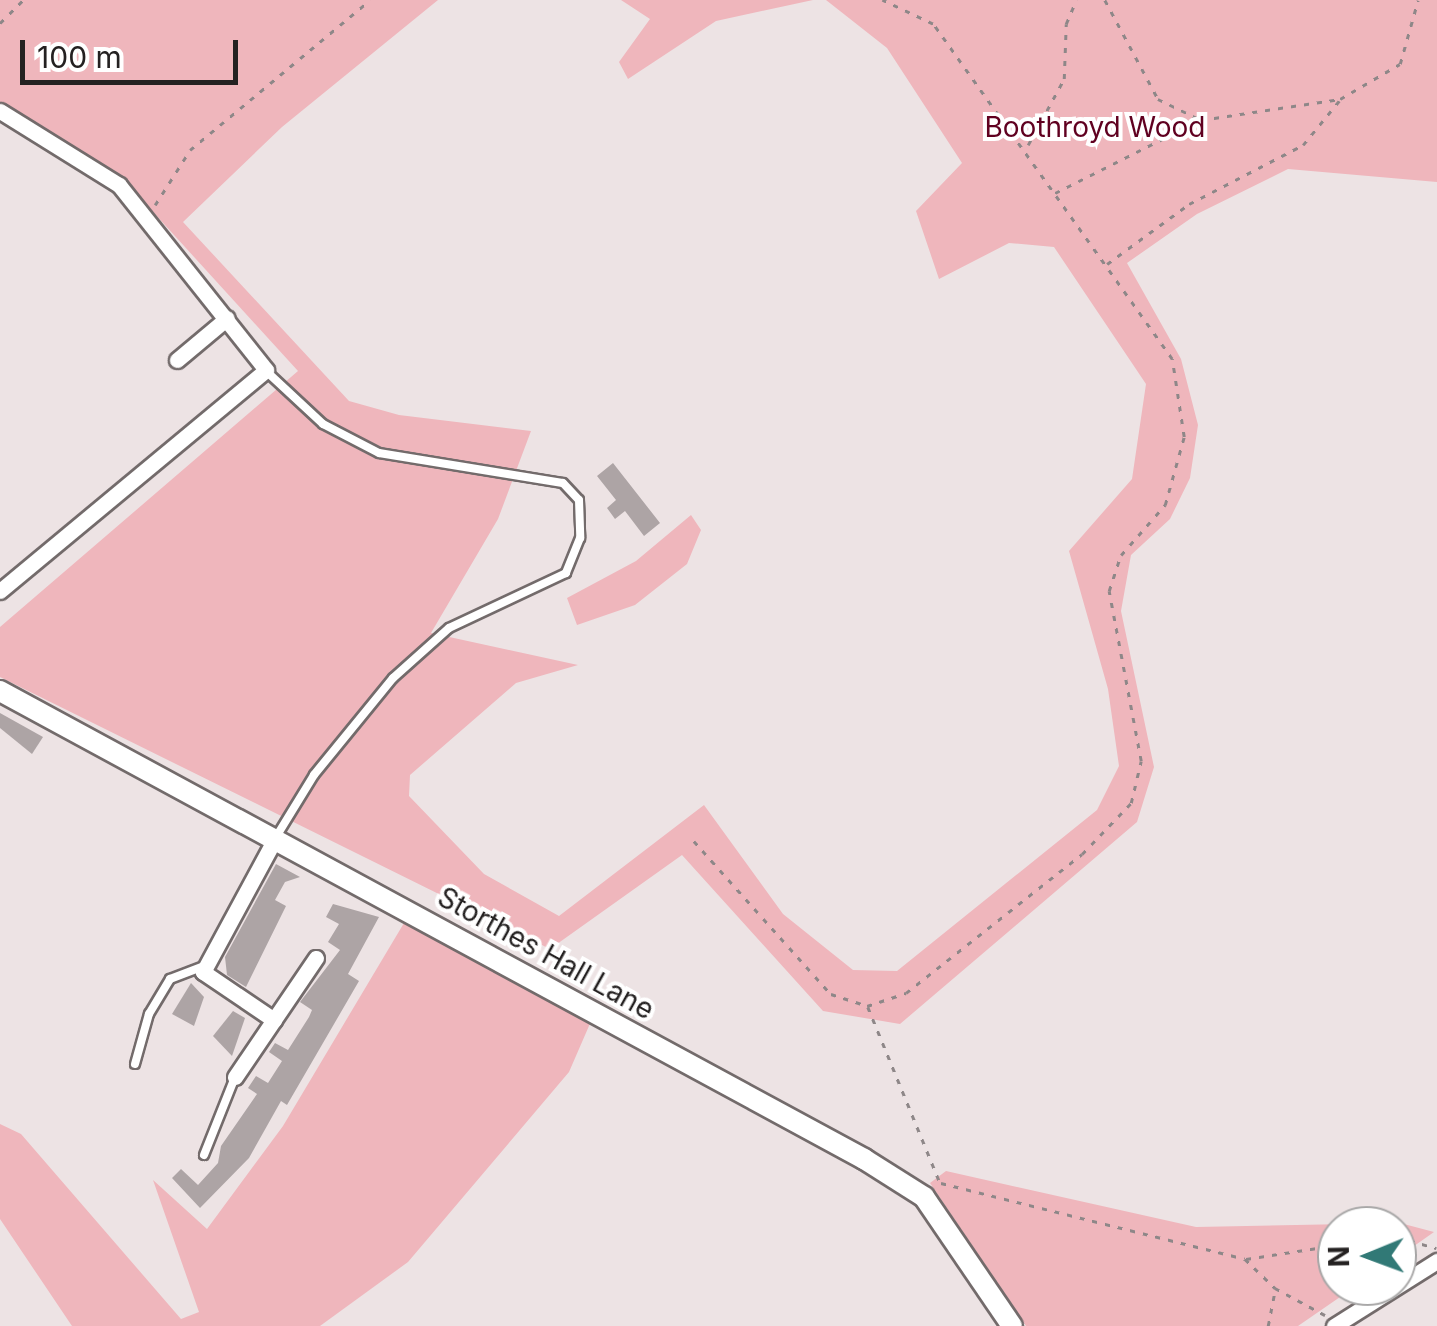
<!DOCTYPE html>
<html>
<head>
<meta charset="utf-8">
<style>
	body { margin:0 }
	#map { position:relative; width:1437px; height:1326px; overflow:hidden; background:#ede3e4; font-family:Inter,sans-serif }
	div>[style] { position:absolute }
	.green>* { inset:0; background:#efb6bc }
	.building>* { inset:0; background:#ada4a5 }
	.path>* { height:2.5px; margin-top:-1.25px; transform-origin:0; background:repeating-linear-gradient(90deg,#8e8788 0 5px,transparent 0 13px) }
	.roads { filter:drop-shadow(2px 0 #736b6b) drop-shadow(-2px 0 #736b6b) drop-shadow(0 2px #736b6b) drop-shadow(0 -2px #736b6b) }
	.lane>* { height:8px; margin:-4px; padding:0 4px; transform-origin:4px; border-radius:4px; background:#fff }
	.street>* { height:15px; margin:-7.5px; padding:0 7.5px; transform-origin:7.5px; border-radius:7.5px; background:#fff }
	.secondary>* { height:20px; margin:-10px; padding:0 10px; transform-origin:10px; border-radius:10px; background:#fff }
	span { translate:-50% -50%; white-space:nowrap; text-align:center; line-height:1.15; -webkit-text-stroke:8px #fff; paint-order:stroke }
	.park-label { font-size:28px; color:#600020 }
	.street-label { font-size:28px; color:#242121 }
	.north { position:absolute; left:1317px; top:1206px; width:100px; height:100px; box-sizing:border-box; background:#fff; border:2px solid #a7a6a6; border-radius:50%; rotate:269deg; font-size:28px; font-weight:700; line-height:40px; text-align:center; color:#242121 }
	.north::after { content:''; display:block; margin:auto; width:35px; height:45px; background:#317976; clip-path:polygon(50% 0,100% 100%,50% 72%,0 100%) }
	.scale { position:absolute; left:20px; top:40px; width:218px; height:45px; box-sizing:border-box; border:5px solid #242121; border-top:0; padding-left:12px; font-size:30px; line-height:35px; white-space:nowrap; color:#242121; -webkit-text-stroke:8px #fff; paint-order:stroke }
</style>
</head>
<body>
<div id="map">
	<div class="green">
		<div style="clip-path:polygon(0 0,438px 0,282px 127px,183px 222px,349px 401px,399px 415px,531px 431px,498px 519px,431px 633px,578px 665px,516px 683px,410px 775px,409px 796px,484px 874px,559px 916px,704px 805px,783px 914px,853px 970px,897px 971px,1097px 810px,1119px 766px,1108px 689px,1069px 551px,1132px 479px,1146px 384px,1054px 247px,1009px 243px,939px 279px,916px 211px,962px 163px,887px 48px,826px 0,1437px 0,1437px 182px,1288px 169px,1197px 214px,1127px 263px,1181px 359px,1198px 425px,1190px 478px,1170px 519px,1131px 555px,1121px 611px,1154px 767px,1137px 822px,900px 1024px,823px 1011px,682px 855px,550px 949px,0 677px,0 627px,298px 371px,123px 179px,0 111px)"></div>
		<div style="clip-path:polygon(621px 0,813px 0,716px 21px,628px 79px,619px 62px,650px 19px)"></div>
		<div style="clip-path:polygon(691px 515px,701px 530px,687px 564px,635px 605px,577px 625px,567px 598px,636px 561px)"></div>
		<div style="clip-path:polygon(404px 923px,592px 1019px,569px 1072px,408px 1262px,320px 1326px,72px 1326px,0 1219px,0 1124px,21px 1134px,181px 1319px,199px 1312px,153px 1180px,207px 1229px,283px 1126px)"></div>
		<div style="clip-path:polygon(946px 1171px,1196px 1227px,1400px 1223px,1434px 1232px,1397px 1258px,1397px 1226px,1337px 1226px,1337px 1286px,1356px 1286px,1298px 1326px,1026px 1326px,930px 1183px)"></div>
	</div>
	<div class="building">
		<div style="clip-path:polygon(613px 463px,660px 523px,644px 536px,625px 511px,615px 519px,607px 508px,616px 500px,597px 476px)"></div>
		<div style="clip-path:polygon(0 713px,43px 737px,32px 754px,0 728px)"></div>
		<div style="clip-path:polygon(276px 864px,300px 877px,285px 882px,275px 900px,286px 906px,246px 987px,227px 975px,225px 957px)"></div>
		<div style="clip-path:polygon(333px 904px,379px 917px,348px 974px,359px 981px,287px 1105px,281px 1101px,249px 1158px,200px 1208px,172px 1178px,181px 1169px,198px 1185px,218px 1163px,221px 1146px,257px 1094px,248px 1088px,256px 1076px,268px 1083px,282px 1061px,269px 1052px,275px 1043px,288px 1050px,309px 1017px,312px 1010px,300px 1002px,340px 950px,328px 942px,339px 924px,326px 917px)"></div>
		<div style="clip-path:polygon(191px 983px,204px 997px,194px 1026px,172px 1014px)"></div>
		<div style="clip-path:polygon(233px 1011px,245px 1018px,232px 1056px,213px 1036px)"></div>
	</div>
	<div class="path">
		<div style="left:1105px;top:0;width:112px;rotate:61.8deg"></div>
		<div style="left:1158px;top:99px;width:48px;rotate:26deg"></div>
		<div style="left:1201px;top:120px;width:141px;rotate:-8.6deg"></div>
		<div style="left:1340px;top:99px;width:69px;rotate:-30.3deg"></div>
		<div style="left:1400px;top:64px;width:66px;rotate:-74.3deg"></div>
		<div style="left:0;top:23px;width:33px;rotate:-45deg"></div>
		<div style="left:1028px;top:145px;width:75px;rotate:-61.4deg"></div>
		<div style="left:1064px;top:79px;width:55px;rotate:-87.9deg"></div>
		<div style="left:1066px;top:24px;width:26px;rotate:-67deg"></div>
		<div style="left:1055px;top:193px;width:162px;rotate:-26.7deg"></div>
		<div style="left:155px;top:205px;width:65px;rotate:-57.5deg"></div>
		<div style="left:190px;top:150px;width:234px;rotate:-39.8deg"></div>
		<div style="left:1107px;top:264px;width:102px;rotate:-36.2deg"></div>
		<div style="left:1189px;top:204px;width:128px;rotate:-27.4deg"></div>
		<div style="left:1303px;top:145px;width:57px;rotate:-50.7deg"></div>
		<div style="left:694px;top:841px;width:205px;rotate:48.2deg"></div>
		<div style="left:831px;top:994px;width:38px;rotate:18deg"></div>
		<div style="left:867px;top:1006px;width:41px;rotate:-18.4deg"></div>
		<div style="left:906px;top:993px;width:224px;rotate:-38.3deg"></div>
		<div style="left:1082px;top:854px;width:71px;rotate:-46.1deg"></div>
		<div style="left:1131px;top:803px;width:43px;rotate:-76.6deg"></div>
		<div style="left:1141px;top:761px;width:173px;rotate:-100.7deg"></div>
		<div style="left:1109px;top:591px;width:38px;rotate:-72deg"></div>
		<div style="left:1121px;top:555px;width:67px;rotate:-48.7deg"></div>
		<div style="left:1165px;top:505px;width:71px;rotate:-74.4deg"></div>
		<div style="left:1184px;top:437px;width:79px;rotate:-98.7deg"></div>
		<div style="left:1172px;top:359px;width:412px;rotate:-125.5deg"></div>
		<div style="left:933px;top:24px;width:56px;rotate:-154.8deg"></div>
		<div style="left:868px;top:1007px;width:187px;rotate:67.7deg"></div>
		<div style="left:941px;top:1183px;width:313px;rotate:14deg"></div>
		<div style="left:1245px;top:1259px;width:42px;rotate:44deg"></div>
		<div style="left:1275px;top:1288px;width:57px;rotate:28.4deg"></div>
		<div style="left:1397px;top:1237px;width:41px;rotate:15.8deg"></div>
		<div style="left:1246px;top:1259px;width:92px;rotate:-8.7deg"></div>
		<div style="left:1268px;top:1326px;width:38px;rotate:-79deg"></div>
	</div>
	<div class="roads">
		<div class="lane">
			<div style="left:266px;top:371px;width:78px;rotate:42.9deg"></div>
			<div style="left:323px;top:424px;width:63px;rotate:27.4deg"></div>
			<div style="left:379px;top:453px;width:186px;rotate:9.3deg"></div>
			<div style="left:563px;top:483px;width:23px;rotate:47deg"></div>
			<div style="left:579px;top:500px;width:38px;rotate:88deg"></div>
			<div style="left:580px;top:538px;width:38px;rotate:112deg"></div>
			<div style="left:566px;top:573px;width:129px;rotate:154.8deg"></div>
			<div style="left:449px;top:628px;width:75px;rotate:138.2deg"></div>
			<div style="left:393px;top:678px;width:125px;rotate:129.2deg"></div>
			<div style="left:314px;top:775px;width:73px;rotate:121.5deg"></div>
			<div style="left:135px;top:1064px;width:52px;rotate:-74.4deg"></div>
			<div style="left:149px;top:1014px;width:41px;rotate:-59deg"></div>
			<div style="left:170px;top:979px;width:40px;rotate:-21deg"></div>
			<div style="left:204px;top:1155px;width:84px;rotate:-68.3deg"></div>
		</div>
		<div class="street">
			<div style="left:0;top:111px;width:140px;rotate:31.9deg"></div>
			<div style="left:119px;top:185px;width:236px;rotate:51.5deg"></div>
			<div style="left:266px;top:370px;width:346px;rotate:140.3deg"></div>
			<div style="left:177px;top:360px;width:65px;rotate:-40deg"></div>
			<div style="left:274px;top:1020px;width:86px;rotate:-145.9deg"></div>
			<div style="left:203px;top:972px;width:153px;rotate:-61.6deg"></div>
			<div style="left:235px;top:1077px;width:144px;rotate:-55.8deg"></div>
			<div style="left:1334px;top:1326px;width:122px;rotate:-32.3deg"></div>
		</div>
		<div class="secondary">
			<div style="left:0;top:691px;width:983px;rotate:28.44deg"></div>
			<div style="left:864px;top:1159px;width:71px;rotate:32.3deg"></div>
			<div style="left:924px;top:1197px;width:156px;rotate:55.7deg"></div>
		</div>
	</div>
	<div class="park-label">
		<span style="left:1095px;top:127px">Boothroyd Wood</span>
	</div>
	<div class="street-label">
		<span style="left:546px;top:953px;rotate:29deg">Storthes Hall Lane</span>
	</div>
	<div class="north">N</div>
	<div class="scale">100 m</div>
</div>
</body>
</html>
